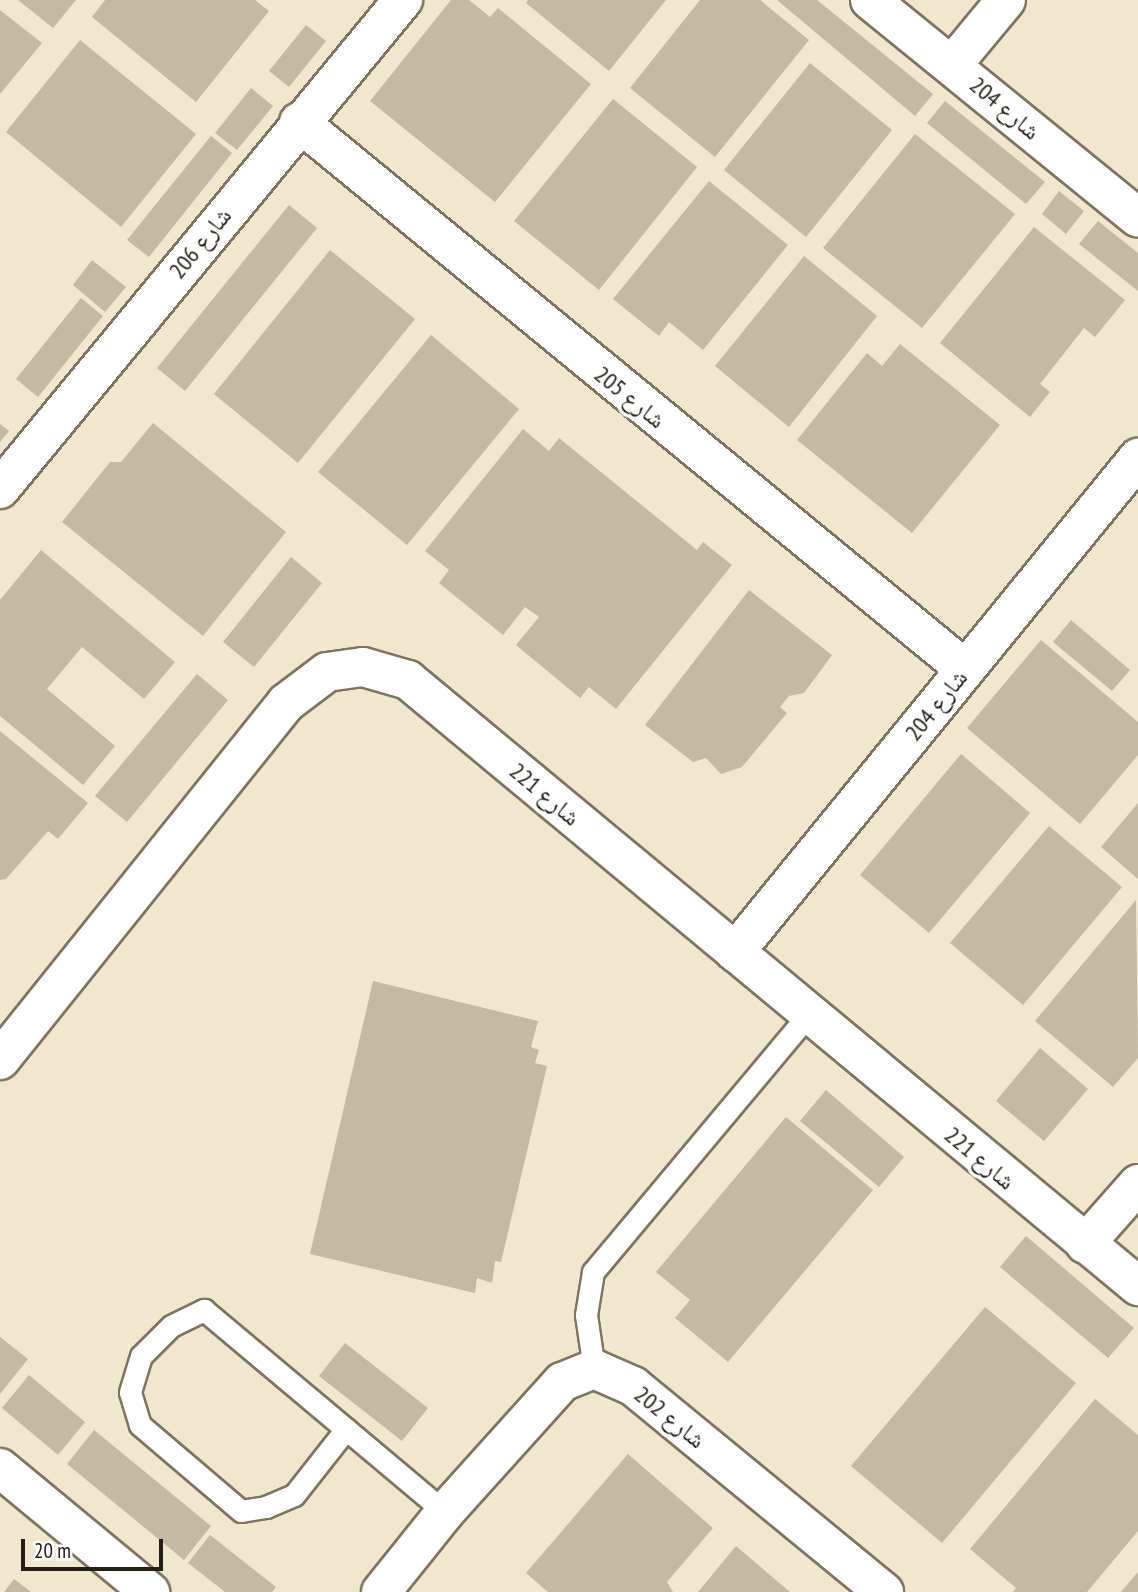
<!DOCTYPE html>
<html>
<head>
<meta charset="utf-8">
<style>
	body { margin:0 }
	#map { position:relative; width:1138px; height:1592px; overflow:hidden; background:#f1e6ce; font-family:"PT Sans Narrow","Noto Naskh Arabic",sans-serif }
	div>[style] { position:absolute }
	.building>* { inset:0; background:#c4b9a2 }
	.roads { filter:drop-shadow(2px 0 #7e745f) drop-shadow(-2px 0 #7e745f) drop-shadow(0 2px #7e745f) drop-shadow(0 -2px #7e745f) }
	.service>* { height:21px; margin:-10.5px; padding:0 10.5px; transform-origin:10.5px; border-radius:10.5px; background:#fff }
	.minor>* { height:38px; margin:-19px; padding:0 19px; transform-origin:19px; border-radius:19px; background:#fff }
	span { translate:-50% -50%; white-space:nowrap; text-align:center; line-height:1.15; -webkit-text-stroke:7px #fff; paint-order:stroke }
	.street-label { font-size:24px; color:#242017 }
	.scale { position:absolute; left:21px; top:1539px; width:142px; height:32px; box-sizing:border-box; border:4px solid #242017; border-top:0; padding-left:9px; font-size:21px; line-height:24px; white-space:nowrap; color:#242017; -webkit-text-stroke:5px #fff; paint-order:stroke }
</style>
</head>
<body>
<div id="map">
	<div class="building">
		<div style="clip-path:polygon(18px 0,76px 0,53px 28px)"></div>
		<div style="clip-path:polygon(105px 0,255px 0,269px 11px,196px 102px,92px 17px)"></div>
		<div style="clip-path:polygon(451px 0,469px 0,490px 17px,498px 8px,591px 84px,495px 202px,370px 101px)"></div>
		<div style="clip-path:polygon(528px 0,666px 0,609px 71px,526px 3px)"></div>
		<div style="clip-path:polygon(700px 0,760px 0,809px 40px,715px 157px,630px 88px)"></div>
		<div style="clip-path:polygon(777px 0,817px 0,933px 94px,915px 116px)"></div>
		<div style="clip-path:polygon(0 10px,42px 43px,0 94px)"></div>
		<div style="clip-path:polygon(306px 25px,326px 41px,289px 87px,269px 71px)"></div>
		<div style="clip-path:polygon(80px 40px,196px 134px,121px 227px,6px 132px)"></div>
		<div style="clip-path:polygon(810px 63px,892px 130px,806px 237px,724px 170px)"></div>
		<div style="clip-path:polygon(251px 88px,273px 106px,237px 150px,215px 133px)"></div>
		<div style="clip-path:polygon(613px 99px,697px 167px,599px 290px,514px 221px)"></div>
		<div style="clip-path:polygon(945px 101px,1045px 182px,1026px 204px,927px 123px)"></div>
		<div style="clip-path:polygon(915px 134px,1015px 214px,922px 328px,823px 248px)"></div>
		<div style="clip-path:polygon(211px 136px,232px 153px,149px 257px,127px 240px)"></div>
		<div style="clip-path:polygon(709px 181px,788px 245px,703px 350px,669px 322px,659px 336px,613px 299px)"></div>
		<div style="clip-path:polygon(1059px 191px,1084px 211px,1066px 234px,1042px 214px)"></div>
		<div style="clip-path:polygon(289px 205px,317px 228px,185px 391px,157px 368px)"></div>
		<div style="clip-path:polygon(1098px 221px,1138px 253px,1138px 291px,1079px 244px)"></div>
		<div style="clip-path:polygon(1034px 227px,1125px 300px,1095px 337px,1084px 328px,1040px 384px,1050px 392px,1030px 417px,940px 343px)"></div>
		<div style="clip-path:polygon(330px 250px,415px 319px,298px 463px,214px 394px)"></div>
		<div style="clip-path:polygon(804px 256px,877px 316px,789px 427px,715px 366px)"></div>
		<div style="clip-path:polygon(92px 260px,126px 287px,105px 312px,73px 285px)"></div>
		<div style="clip-path:polygon(81px 298px,103px 316px,38px 397px,16px 379px)"></div>
		<div style="clip-path:polygon(431px 335px,519px 409px,407px 545px,318px 472px)"></div>
		<div style="clip-path:polygon(900px 344px,1000px 425px,912px 533px,797px 440px,867px 353px,882px 366px)"></div>
		<div style="clip-path:polygon(153px 423px,286px 532px,203px 636px,62px 522px,110px 462px,121px 462px)"></div>
		<div style="clip-path:polygon(0 424px,9px 431px,0 442px)"></div>
		<div style="clip-path:polygon(523px 429px,549px 451px,559px 438px,697px 550px,703px 542px,732px 565px,616px 709px,589px 687px,580px 698px,516px 645px,539px 617px,525px 607px,503px 635px,439px 583px,449px 570px,425px 551px)"></div>
		<div style="clip-path:polygon(41px 550px,175px 662px,144px 699px,82px 647px,47px 689px,115px 746px,83px 785px,0 716px,0 600px)"></div>
		<div style="clip-path:polygon(291px 557px,322px 583px,254px 667px,223px 642px)"></div>
		<div style="clip-path:polygon(749px 590px,832px 655px,804px 693px,789px 696px,780px 707px,787px 713px,742px 767px,721px 774px,706px 758px,693px 762px,645px 725px)"></div>
		<div style="clip-path:polygon(1071px 620px,1130px 670px,1112px 691px,1053px 642px)"></div>
		<div style="clip-path:polygon(1041px 640px,1138px 722px,1138px 755px,1080px 824px,967px 728px)"></div>
		<div style="clip-path:polygon(197px 674px,228px 700px,127px 822px,95px 796px)"></div>
		<div style="clip-path:polygon(0 731px,88px 803px,58px 839px,48px 831px,6px 879px,0 880px)"></div>
		<div style="clip-path:polygon(961px 754px,1030px 813px,929px 933px,860px 875px)"></div>
		<div style="clip-path:polygon(1138px 803px,1138px 879px,1101px 847px)"></div>
		<div style="clip-path:polygon(1049px 826px,1122px 887px,1023px 1005px,950px 943px)"></div>
		<div style="clip-path:polygon(1136px 900px,1138px 1058px,1113px 1087px,1035px 1021px)"></div>
		<div style="clip-path:polygon(373px 981px,538px 1021px,531px 1047px,539px 1050px,535px 1063px,547px 1066px,501px 1262px,495px 1261px,492px 1283px,477px 1278px,475px 1293px,310px 1254px)"></div>
		<div style="clip-path:polygon(1040px 1048px,1088px 1089px,1044px 1141px,996px 1101px)"></div>
		<div style="clip-path:polygon(826px 1090px,904px 1157px,879px 1187px,800px 1121px)"></div>
		<div style="clip-path:polygon(786px 1117px,873px 1190px,728px 1362px,675px 1318px,690px 1300px,656px 1272px)"></div>
		<div style="clip-path:polygon(1026px 1236px,1134px 1328px,1108px 1358px,1000px 1267px)"></div>
		<div style="clip-path:polygon(985px 1307px,1076px 1383px,942px 1543px,851px 1466px)"></div>
		<div style="clip-path:polygon(0 1337px,28px 1359px,0 1394px)"></div>
		<div style="clip-path:polygon(345px 1343px,428px 1408px,402px 1441px,319px 1376px)"></div>
		<div style="clip-path:polygon(29px 1375px,85px 1422px,58px 1455px,2px 1408px)"></div>
		<div style="clip-path:polygon(1095px 1399px,1138px 1435px,1138px 1531px,1087px 1592px,1013px 1592px,1016px 1588px,970px 1549px)"></div>
		<div style="clip-path:polygon(94px 1430px,211px 1526px,184px 1560px,67px 1464px)"></div>
		<div style="clip-path:polygon(628px 1454px,713px 1528px,667px 1582px,673px 1592px,548px 1592px,526px 1573px)"></div>
		<div style="clip-path:polygon(210px 1535px,276px 1587px,272px 1592px,225px 1592px,188px 1563px)"></div>
		<div style="clip-path:polygon(736px 1546px,790px 1592px,698px 1592px)"></div>
		<div style="clip-path:polygon(1138px 1572px,1138px 1592px,1121px 1592px)"></div>
		<div style="clip-path:polygon(14px 1579px,31px 1592px,4px 1592px)"></div>
	</div>
	<div class="roads">
		<div class="service">
			<div style="left:594px;top:1369px;width:55px;rotate:-98.4deg"></div>
			<div style="left:586px;top:1315px;width:44px;rotate:-80.8deg"></div>
			<div style="left:593px;top:1272px;width:335px;rotate:-50.1deg"></div>
			<div style="left:346px;top:1429px;width:84px;rotate:128.2deg"></div>
			<div style="left:294px;top:1495px;width:30px;rotate:157deg"></div>
			<div style="left:266px;top:1507px;width:25px;rotate:171deg"></div>
			<div style="left:241px;top:1511px;width:133px;rotate:-139.6deg"></div>
			<div style="left:140px;top:1425px;width:34px;rotate:-107deg"></div>
			<div style="left:130px;top:1392px;width:38px;rotate:-73deg"></div>
			<div style="left:141px;top:1356px;width:42px;rotate:-45deg"></div>
			<div style="left:171px;top:1326px;width:37px;rotate:-26deg"></div>
			<div style="left:204px;top:1310px;width:185px;rotate:40deg"></div>
			<div style="left:346px;top:1429px;width:129px;rotate:40deg"></div>
		</div>
		<div class="minor">
			<div style="left:870px;top:0;width:345px;rotate:39.1deg"></div>
			<div style="left:953px;top:64px;width:83px;rotate:-50.4deg"></div>
			<div style="left:299px;top:122px;width:862px;rotate:39.4deg"></div>
			<div style="left:0;top:489px;width:634px;rotate:-50.51deg"></div>
			<div style="left:735px;top:952px;width:638px;rotate:-50.79deg"></div>
			<div style="left:0;top:1060px;width:457px;rotate:-51.3deg"></div>
			<div style="left:286px;top:703px;width:51px;rotate:-37.1deg"></div>
			<div style="left:327px;top:672px;width:36px;rotate:-8deg"></div>
			<div style="left:363px;top:667px;width:47px;rotate:16.1deg"></div>
			<div style="left:408px;top:680px;width:949px;rotate:39.7deg"></div>
			<div style="left:1085px;top:1244px;width:80px;rotate:-48.5deg"></div>
			<div style="left:0;top:1468px;width:195px;rotate:39.6deg"></div>
			<div style="left:381px;top:1592px;width:102px;rotate:-51.3deg"></div>
			<div style="left:445px;top:1512px;width:175px;rotate:-48deg"></div>
			<div style="left:562px;top:1382px;width:35px;rotate:-22deg"></div>
			<div style="left:594px;top:1369px;width:43px;rotate:23.6deg"></div>
			<div style="left:633px;top:1386px;width:325px;rotate:39.4deg"></div>
		</div>
	</div>
	<div class="street-label">
		<span style="left:1005px;top:108px;rotate:40deg">شارع 204</span>
		<span style="left:200px;top:243px;rotate:-51deg">شارع 206</span>
		<span style="left:630px;top:397px;rotate:39deg">شارع 205</span>
		<span style="left:936px;top:705px;rotate:-51deg">شارع 204</span>
		<span style="left:545px;top:794px;rotate:40deg">شارع 221</span>
		<span style="left:980px;top:1158px;rotate:40deg">شارع 221</span>
		<span style="left:670px;top:1417px;rotate:39deg">شارع 202</span>
	</div>
	<div class="scale">20 m</div>
</div>
</body>
</html>
